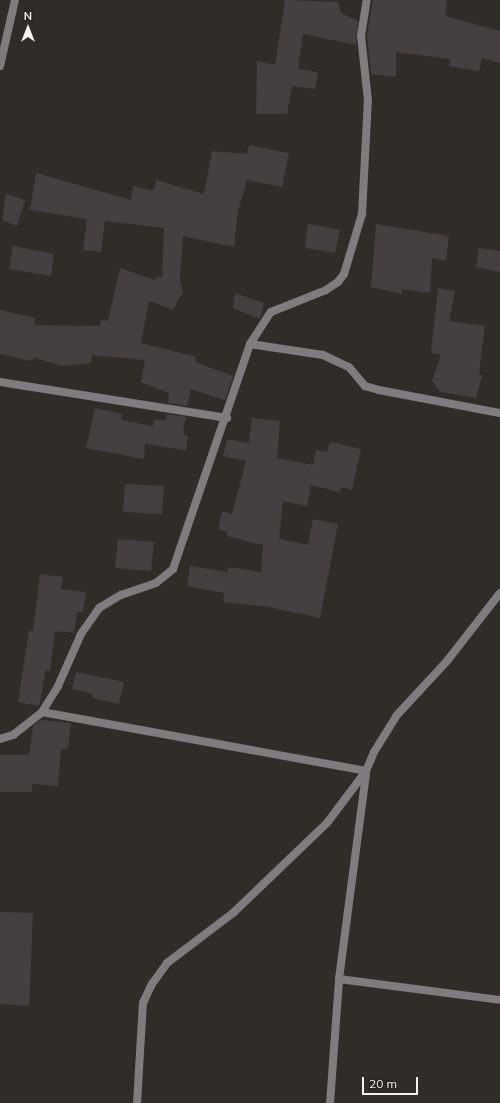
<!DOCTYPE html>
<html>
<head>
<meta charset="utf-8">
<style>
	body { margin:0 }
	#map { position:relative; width:500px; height:1103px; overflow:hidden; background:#302d28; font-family:Mulish,sans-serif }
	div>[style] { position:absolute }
	.building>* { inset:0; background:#453f42 }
	.minor>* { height:8px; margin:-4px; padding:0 4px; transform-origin:4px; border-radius:4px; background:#7e7c7f }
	span { translate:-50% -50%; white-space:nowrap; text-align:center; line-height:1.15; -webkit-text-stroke:3px #26241f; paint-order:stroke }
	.north { position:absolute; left:8px; top:8px; width:40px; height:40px; -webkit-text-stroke:3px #26241f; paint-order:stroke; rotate:0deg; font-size:11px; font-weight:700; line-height:16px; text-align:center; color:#f3f2ee }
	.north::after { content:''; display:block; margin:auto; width:14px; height:18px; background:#f3f2ee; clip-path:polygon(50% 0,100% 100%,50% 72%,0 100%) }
	.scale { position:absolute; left:362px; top:1077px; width:56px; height:18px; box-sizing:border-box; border:2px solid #f3f2ee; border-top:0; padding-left:5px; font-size:12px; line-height:14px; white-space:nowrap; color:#f3f2ee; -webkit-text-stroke:3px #26241f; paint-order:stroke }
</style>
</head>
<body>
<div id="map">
	<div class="building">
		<div style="clip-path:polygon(285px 0,338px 2px,341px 13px,358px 21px,356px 45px,303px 34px,298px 69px,318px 72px,315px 89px,292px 86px,287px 114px,256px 114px,257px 61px,275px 65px)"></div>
		<div style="clip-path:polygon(373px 0,447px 0,445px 16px,500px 31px,500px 63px,482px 58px,479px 71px,449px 66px,450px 59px,396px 52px,396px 77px,371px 74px,367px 36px)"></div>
		<div style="clip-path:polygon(249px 145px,289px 153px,282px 187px,247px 180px,238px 211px,234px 247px,183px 236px,180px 279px,183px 292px,173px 310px,149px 301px,141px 343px,196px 357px,195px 362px,233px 376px,225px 400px,191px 389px,187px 406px,168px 403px,169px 393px,141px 382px,145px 360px,92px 355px,91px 363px,62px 366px,33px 357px,33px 361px,0 354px,0 310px,35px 318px,34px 325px,100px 326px,101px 320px,108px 321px,120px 268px,155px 280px,156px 277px,162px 278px,164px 228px,105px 221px,101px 252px,83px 250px,87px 219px,30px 210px,36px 173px,131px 200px,133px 186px,154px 191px,156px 180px,204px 194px,212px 151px,247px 154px)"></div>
		<div style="clip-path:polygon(6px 194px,25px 200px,17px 226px,2px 220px)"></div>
		<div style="clip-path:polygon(308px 224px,340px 230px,335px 253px,305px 248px)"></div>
		<div style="clip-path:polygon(376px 224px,449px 236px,446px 261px,432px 258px,430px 293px,402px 289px,402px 294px,371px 287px)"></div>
		<div style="clip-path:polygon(13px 246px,54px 254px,51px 276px,9px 269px)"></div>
		<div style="clip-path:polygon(479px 248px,500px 251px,500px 272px,476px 267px)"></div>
		<div style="clip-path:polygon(438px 288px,455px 291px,449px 321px,485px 326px,479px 372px,482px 376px,476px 398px,440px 392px,432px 381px,441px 354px,431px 353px)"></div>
		<div style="clip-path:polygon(235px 293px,264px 303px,260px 319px,233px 308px)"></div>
		<div style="clip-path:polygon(95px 408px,122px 414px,121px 420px,153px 426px,154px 419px,166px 421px,167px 414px,186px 417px,183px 431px,184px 435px,188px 436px,186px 450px,145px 444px,144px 459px,86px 448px)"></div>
		<div style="clip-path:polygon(252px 418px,280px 421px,277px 458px,313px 465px,316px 450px,327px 452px,330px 442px,361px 449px,352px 490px,341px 487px,340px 492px,311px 485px,307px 506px,283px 501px,279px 539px,308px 545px,313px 519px,338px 524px,320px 618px,269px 607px,223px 602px,224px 593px,187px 586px,190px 566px,227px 572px,228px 567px,261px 572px,263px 545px,227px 536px,228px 532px,218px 529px,222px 511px,232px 514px,246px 461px,223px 456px,227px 439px,249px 443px)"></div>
		<div style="clip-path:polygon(125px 484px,164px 486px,162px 514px,123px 512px)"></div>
		<div style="clip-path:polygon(118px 539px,154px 542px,151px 571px,115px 568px)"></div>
		<div style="clip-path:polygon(40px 574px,63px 577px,61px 589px,86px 592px,83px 612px,77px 612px,74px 633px,55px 631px,50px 671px,46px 670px,39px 706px,18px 702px,29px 631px,33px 631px)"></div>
		<div style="clip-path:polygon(76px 672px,124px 682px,119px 704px,93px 698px,93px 694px,72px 689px)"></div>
		<div style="clip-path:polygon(41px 720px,71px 723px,68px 749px,61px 749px,58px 786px,32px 784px,32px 792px,0 792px,0 755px,29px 755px,33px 726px)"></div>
		<div style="clip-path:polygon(0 912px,33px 913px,29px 1006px,0 1004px)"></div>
	</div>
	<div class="minor">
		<div style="left:0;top:66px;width:68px;rotate:-77.2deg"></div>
		<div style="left:250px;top:344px;width:74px;rotate:8.6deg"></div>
		<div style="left:323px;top:355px;width:29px;rotate:25deg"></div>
		<div style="left:349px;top:367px;width:25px;rotate:50deg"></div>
		<div style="left:365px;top:386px;width:15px;rotate:16deg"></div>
		<div style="left:379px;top:390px;width:123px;rotate:10.8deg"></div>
		<div style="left:0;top:382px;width:230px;rotate:9deg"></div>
		<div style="left:42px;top:712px;width:329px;rotate:10.3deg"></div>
		<div style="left:0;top:739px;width:14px;rotate:-17deg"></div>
		<div style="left:13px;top:735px;width:37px;rotate:-38deg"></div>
		<div style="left:42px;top:712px;width:31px;rotate:-58deg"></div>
		<div style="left:58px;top:686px;width:57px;rotate:-66.1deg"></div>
		<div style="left:81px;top:634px;width:32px;rotate:-55deg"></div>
		<div style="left:99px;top:608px;width:26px;rotate:-31deg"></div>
		<div style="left:121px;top:595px;width:37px;rotate:-19deg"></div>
		<div style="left:156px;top:583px;width:22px;rotate:-39deg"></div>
		<div style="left:173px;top:569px;width:238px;rotate:-71.1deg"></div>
		<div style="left:250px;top:344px;width:38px;rotate:-57deg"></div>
		<div style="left:271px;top:312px;width:59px;rotate:-21.8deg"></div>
		<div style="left:326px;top:290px;width:14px;rotate:-34deg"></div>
		<div style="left:338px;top:282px;width:10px;rotate:-53deg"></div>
		<div style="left:344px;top:274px;width:63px;rotate:-73.3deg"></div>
		<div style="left:362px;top:214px;width:113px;rotate:-87deg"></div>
		<div style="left:368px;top:101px;width:65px;rotate:-96.1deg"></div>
		<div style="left:361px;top:36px;width:36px;rotate:-81deg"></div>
		<div style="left:339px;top:979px;width:162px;rotate:7.4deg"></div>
		<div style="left:137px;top:1103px;width:100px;rotate:-86.6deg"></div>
		<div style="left:143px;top:1003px;width:21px;rotate:-65deg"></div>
		<div style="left:152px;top:984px;width:26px;rotate:-54deg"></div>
		<div style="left:167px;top:963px;width:83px;rotate:-37.1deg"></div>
		<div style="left:233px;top:913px;width:130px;rotate:-43.8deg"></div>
		<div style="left:327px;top:823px;width:65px;rotate:-53.1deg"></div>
		<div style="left:366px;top:771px;width:21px;rotate:-67deg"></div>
		<div style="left:374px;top:752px;width:44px;rotate:-58.1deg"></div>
		<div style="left:397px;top:715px;width:74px;rotate:-47.2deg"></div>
		<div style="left:447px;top:661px;width:86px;rotate:-52.1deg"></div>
		<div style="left:330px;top:1103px;width:124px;rotate:-85.8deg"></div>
		<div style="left:339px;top:979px;width:207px;rotate:-82.5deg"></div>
	</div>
	<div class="north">N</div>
	<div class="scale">20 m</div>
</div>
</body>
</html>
